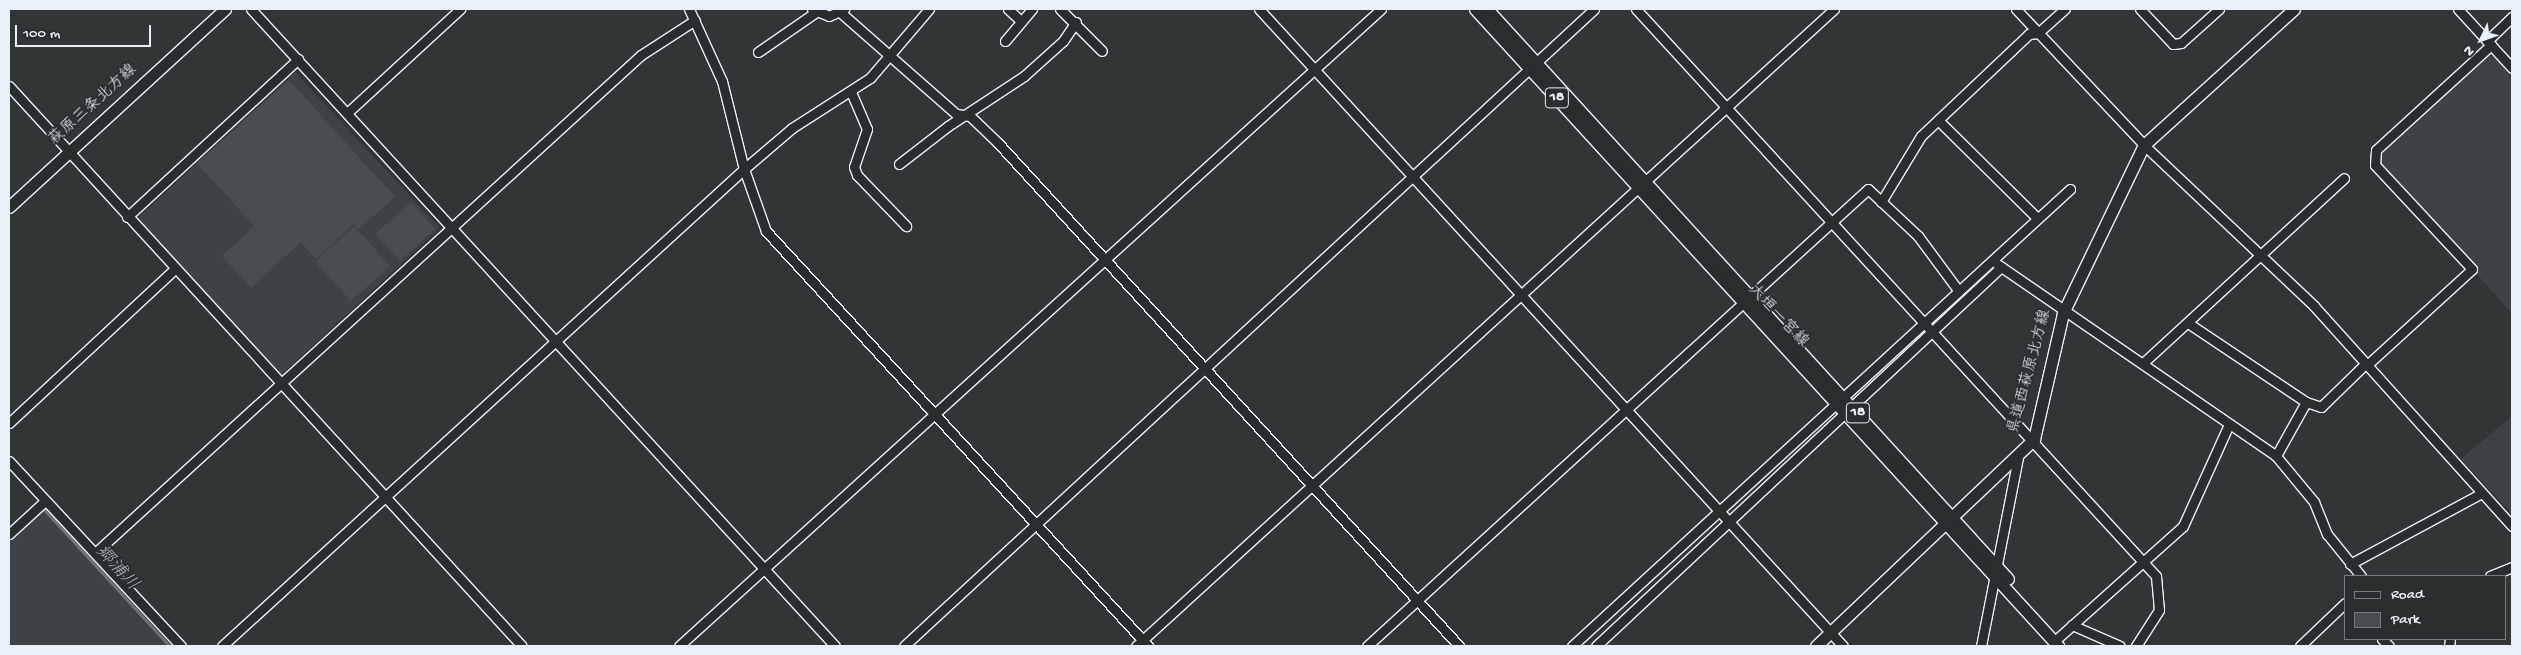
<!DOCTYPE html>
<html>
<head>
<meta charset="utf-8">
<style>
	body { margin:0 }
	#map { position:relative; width:2521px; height:655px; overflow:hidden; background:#323536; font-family:"Gochi Hand","Klee One",sans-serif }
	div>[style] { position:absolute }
	.built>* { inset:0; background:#3f4244 }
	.green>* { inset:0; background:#494d4f }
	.stream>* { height:2.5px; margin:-1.25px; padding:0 1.25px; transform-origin:1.25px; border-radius:1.25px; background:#6e7376 }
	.roads { filter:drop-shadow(1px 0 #e8f1f8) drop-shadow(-1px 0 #e8f1f8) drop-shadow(0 1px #e8f1f8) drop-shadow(0 -1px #e8f1f8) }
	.minor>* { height:9px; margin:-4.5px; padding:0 4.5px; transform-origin:4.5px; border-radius:4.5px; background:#2a2d2e }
	.major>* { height:11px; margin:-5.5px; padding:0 5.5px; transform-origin:5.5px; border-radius:5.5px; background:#2a2d2e }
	span { translate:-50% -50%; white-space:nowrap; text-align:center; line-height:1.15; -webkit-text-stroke:4px #2a2d2e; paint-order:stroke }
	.shield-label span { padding:1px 4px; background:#2a2d2e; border:1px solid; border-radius:4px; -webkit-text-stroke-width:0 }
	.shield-label { font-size:15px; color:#e8f1f8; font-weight:700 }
	.street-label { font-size:16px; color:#e8f1f8 }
	.water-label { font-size:18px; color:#b1b8be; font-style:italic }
	.frame { position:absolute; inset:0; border:10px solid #e8f1f8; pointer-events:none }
	.legend { position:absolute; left:2344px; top:575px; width:162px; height:65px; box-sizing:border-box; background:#2a2d2e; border:1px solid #767b7f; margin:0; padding:6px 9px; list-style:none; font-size:15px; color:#e8f1f8 }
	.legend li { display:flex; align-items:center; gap:10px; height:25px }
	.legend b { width:25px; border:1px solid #767b7f }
	.north { position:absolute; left:2456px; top:15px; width:50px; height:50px; -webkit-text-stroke:4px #2a2d2e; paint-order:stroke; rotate:228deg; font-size:14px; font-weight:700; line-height:20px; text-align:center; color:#e8f1f8 }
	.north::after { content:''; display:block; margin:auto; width:18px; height:22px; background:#e8f1f8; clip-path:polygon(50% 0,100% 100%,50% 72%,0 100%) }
	.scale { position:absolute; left:15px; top:25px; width:136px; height:22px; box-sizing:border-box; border:2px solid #e8f1f8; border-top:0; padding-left:6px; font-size:15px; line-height:18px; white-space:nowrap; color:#e8f1f8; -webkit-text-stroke:4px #2a2d2e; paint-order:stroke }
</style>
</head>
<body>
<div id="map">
	<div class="built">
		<div style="clip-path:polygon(2485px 56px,2493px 56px,2512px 78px,2512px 314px,2380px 164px,2381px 152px)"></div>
		<div style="clip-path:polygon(295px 72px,440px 228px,281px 375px,137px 219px)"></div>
		<div style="clip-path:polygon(2512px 416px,2512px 514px,2461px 459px)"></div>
		<div style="clip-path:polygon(44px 510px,168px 646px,9px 646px,9px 542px)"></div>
	</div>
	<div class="green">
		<div style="clip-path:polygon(289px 80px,395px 197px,359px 229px,354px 224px,316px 259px,301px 242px,251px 288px,222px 256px,254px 226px,197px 163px)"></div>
		<div style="clip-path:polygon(411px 202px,435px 229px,400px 261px,375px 234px)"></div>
		<div style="clip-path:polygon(354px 226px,390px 266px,351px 301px,315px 262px)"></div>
	</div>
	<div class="stream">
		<div style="left:44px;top:509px;width:186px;rotate:47.4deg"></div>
	</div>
	<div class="roads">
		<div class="minor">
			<div style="left:251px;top:9px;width:864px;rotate:47.49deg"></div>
			<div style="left:689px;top:9px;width:79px;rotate:65.4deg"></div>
			<div style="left:722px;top:81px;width:91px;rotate:76deg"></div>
			<div style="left:744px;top:169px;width:66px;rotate:70.5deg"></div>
			<div style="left:766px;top:231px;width:564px;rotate:47.37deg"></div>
			<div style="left:812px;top:9px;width:18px;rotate:22deg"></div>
			<div style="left:829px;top:16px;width:17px;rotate:-25deg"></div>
			<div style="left:1008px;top:9px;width:18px;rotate:43deg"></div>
			<div style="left:1060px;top:9px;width:59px;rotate:45deg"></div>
			<div style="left:1259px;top:9px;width:864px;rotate:47.49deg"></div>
			<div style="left:1636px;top:9px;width:769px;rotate:47.48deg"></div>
			<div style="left:2156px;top:576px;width:34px;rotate:85deg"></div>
			<div style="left:2159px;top:610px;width:43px;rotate:122.6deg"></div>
			<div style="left:2016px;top:9px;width:187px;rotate:46.7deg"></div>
			<div style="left:2144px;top:145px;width:234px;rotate:43.4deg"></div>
			<div style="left:2314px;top:306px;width:296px;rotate:48deg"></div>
			<div style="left:2140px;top:9px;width:48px;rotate:46.7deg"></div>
			<div style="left:2173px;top:44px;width:8px;rotate:-7deg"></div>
			<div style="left:2181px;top:43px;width:51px;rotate:-41.8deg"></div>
			<div style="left:2458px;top:9px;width:80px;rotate:47.5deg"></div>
			<div style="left:840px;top:12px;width:154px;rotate:41.3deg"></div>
			<div style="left:956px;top:114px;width:14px;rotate:8deg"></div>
			<div style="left:970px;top:116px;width:39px;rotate:44deg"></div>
			<div style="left:998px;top:143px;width:682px;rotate:47.49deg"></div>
			<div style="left:1005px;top:41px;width:42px;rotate:-49.8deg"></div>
			<div style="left:2487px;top:41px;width:35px;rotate:-44deg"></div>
			<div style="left:758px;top:52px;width:70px;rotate:-34.6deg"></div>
			<div style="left:9px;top:86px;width:759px;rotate:47.51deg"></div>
			<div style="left:851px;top:92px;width:40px;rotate:66.6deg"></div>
			<div style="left:867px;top:129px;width:40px;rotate:108.9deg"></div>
			<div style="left:854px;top:167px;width:9px;rotate:69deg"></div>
			<div style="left:857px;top:175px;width:71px;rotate:46.1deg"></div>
			<div style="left:347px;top:113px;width:154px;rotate:-42.6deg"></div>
			<div style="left:1938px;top:120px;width:139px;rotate:44.7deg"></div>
			<div style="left:899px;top:164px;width:62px;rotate:-37.8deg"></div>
			<div style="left:948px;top:126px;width:91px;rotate:-33.3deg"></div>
			<div style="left:1024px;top:76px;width:52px;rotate:-41.9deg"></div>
			<div style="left:1063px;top:41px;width:23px;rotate:-56deg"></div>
			<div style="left:1881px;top:202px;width:77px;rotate:-58.8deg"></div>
			<div style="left:1921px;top:136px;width:149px;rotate:-43.4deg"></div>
			<div style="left:2029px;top:34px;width:9px;rotate:-6deg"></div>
			<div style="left:2038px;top:33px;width:36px;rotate:-42deg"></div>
			<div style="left:127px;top:217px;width:233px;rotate:-42.7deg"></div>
			<div style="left:1997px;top:264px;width:339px;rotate:34.5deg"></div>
			<div style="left:2276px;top:456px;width:60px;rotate:50.4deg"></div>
			<div style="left:2314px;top:502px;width:35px;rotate:68deg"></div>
			<div style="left:2327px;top:534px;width:54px;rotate:51deg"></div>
			<div style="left:2188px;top:323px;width:142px;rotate:33.8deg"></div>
			<div style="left:2306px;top:402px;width:62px;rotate:119.1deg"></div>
			<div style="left:2143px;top:363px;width:273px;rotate:-42.6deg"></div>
			<div style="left:2367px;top:365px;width:142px;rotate:-42.4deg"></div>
			<div style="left:2472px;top:269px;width:142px;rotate:-133deg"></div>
			<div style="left:2375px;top:165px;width:15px;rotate:-86deg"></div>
			<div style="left:2376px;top:150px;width:156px;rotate:-42.4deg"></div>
			<div style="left:2306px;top:402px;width:16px;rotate:18deg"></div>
			<div style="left:2321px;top:407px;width:62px;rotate:-44.3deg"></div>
			<div style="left:9px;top:423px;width:226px;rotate:-42.9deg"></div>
			<div style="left:9px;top:461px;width:253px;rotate:47.1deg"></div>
			<div style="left:9px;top:534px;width:49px;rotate:-42.5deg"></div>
			<div style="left:95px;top:553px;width:739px;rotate:-42.37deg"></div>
			<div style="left:641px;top:55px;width:64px;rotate:-32.9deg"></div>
			<div style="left:2350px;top:564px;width:150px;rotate:-28.3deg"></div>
			<div style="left:2490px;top:576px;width:24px;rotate:-22deg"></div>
			<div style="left:2072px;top:625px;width:52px;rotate:23.6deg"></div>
			<div style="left:2059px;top:637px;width:166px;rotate:-41.8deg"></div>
			<div style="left:2183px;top:526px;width:112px;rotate:-65.7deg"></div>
			<div style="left:2382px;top:639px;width:10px;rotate:45deg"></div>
			<div style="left:222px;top:646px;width:707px;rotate:-42.42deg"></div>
			<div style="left:744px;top:169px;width:63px;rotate:-40.5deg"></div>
			<div style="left:792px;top:128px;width:93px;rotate:-32.7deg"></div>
			<div style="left:870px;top:78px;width:91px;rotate:-49.5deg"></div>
			<div style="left:679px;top:646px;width:948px;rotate:-42.22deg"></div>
			<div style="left:904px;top:646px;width:939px;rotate:-42.71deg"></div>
			<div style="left:1136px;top:646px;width:945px;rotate:-42.38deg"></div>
			<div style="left:1367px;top:646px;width:678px;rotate:-42.37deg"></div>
			<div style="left:1868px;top:189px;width:69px;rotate:43.2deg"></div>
			<div style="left:1918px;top:236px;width:67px;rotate:53.5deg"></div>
			<div style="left:1572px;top:646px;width:676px;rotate:-42.54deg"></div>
			<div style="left:1596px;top:646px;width:555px;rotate:-43.1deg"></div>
			<div style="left:1981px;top:646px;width:193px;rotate:-78.9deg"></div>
			<div style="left:2300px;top:646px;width:62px;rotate:-43.7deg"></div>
			<div style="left:2449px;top:646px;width:7px;rotate:-82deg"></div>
		</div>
		<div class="major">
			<div style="left:1475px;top:9px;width:864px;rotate:47.53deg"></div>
			<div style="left:1487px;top:9px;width:772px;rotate:47.57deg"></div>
			<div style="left:9px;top:207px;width:293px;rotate:-42.5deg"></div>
			<div style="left:1816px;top:646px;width:301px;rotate:-43.5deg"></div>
			<div style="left:2034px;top:439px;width:129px;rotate:-77deg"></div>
			<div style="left:2063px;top:313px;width:187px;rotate:-64.3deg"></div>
			<div style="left:2144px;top:145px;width:202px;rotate:-42.2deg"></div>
		</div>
	</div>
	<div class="shield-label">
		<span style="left:1557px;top:98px">18</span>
		<span style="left:1858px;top:413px">18</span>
	</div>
	<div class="street-label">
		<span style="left:94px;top:106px;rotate:-42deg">萩原三条北方線</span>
		<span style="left:1777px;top:317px;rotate:47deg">大垣一宮線</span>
		<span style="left:2031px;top:372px;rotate:-75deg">県道西萩原北方線</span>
	</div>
	<div class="water-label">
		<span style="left:116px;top:569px;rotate:47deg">郷浦川</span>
	</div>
	<div class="frame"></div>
	<ul class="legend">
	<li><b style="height:6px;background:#2a2d2e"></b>Road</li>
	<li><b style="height:14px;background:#494d4f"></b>Park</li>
	</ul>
	<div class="north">N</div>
	<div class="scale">100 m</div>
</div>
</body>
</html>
